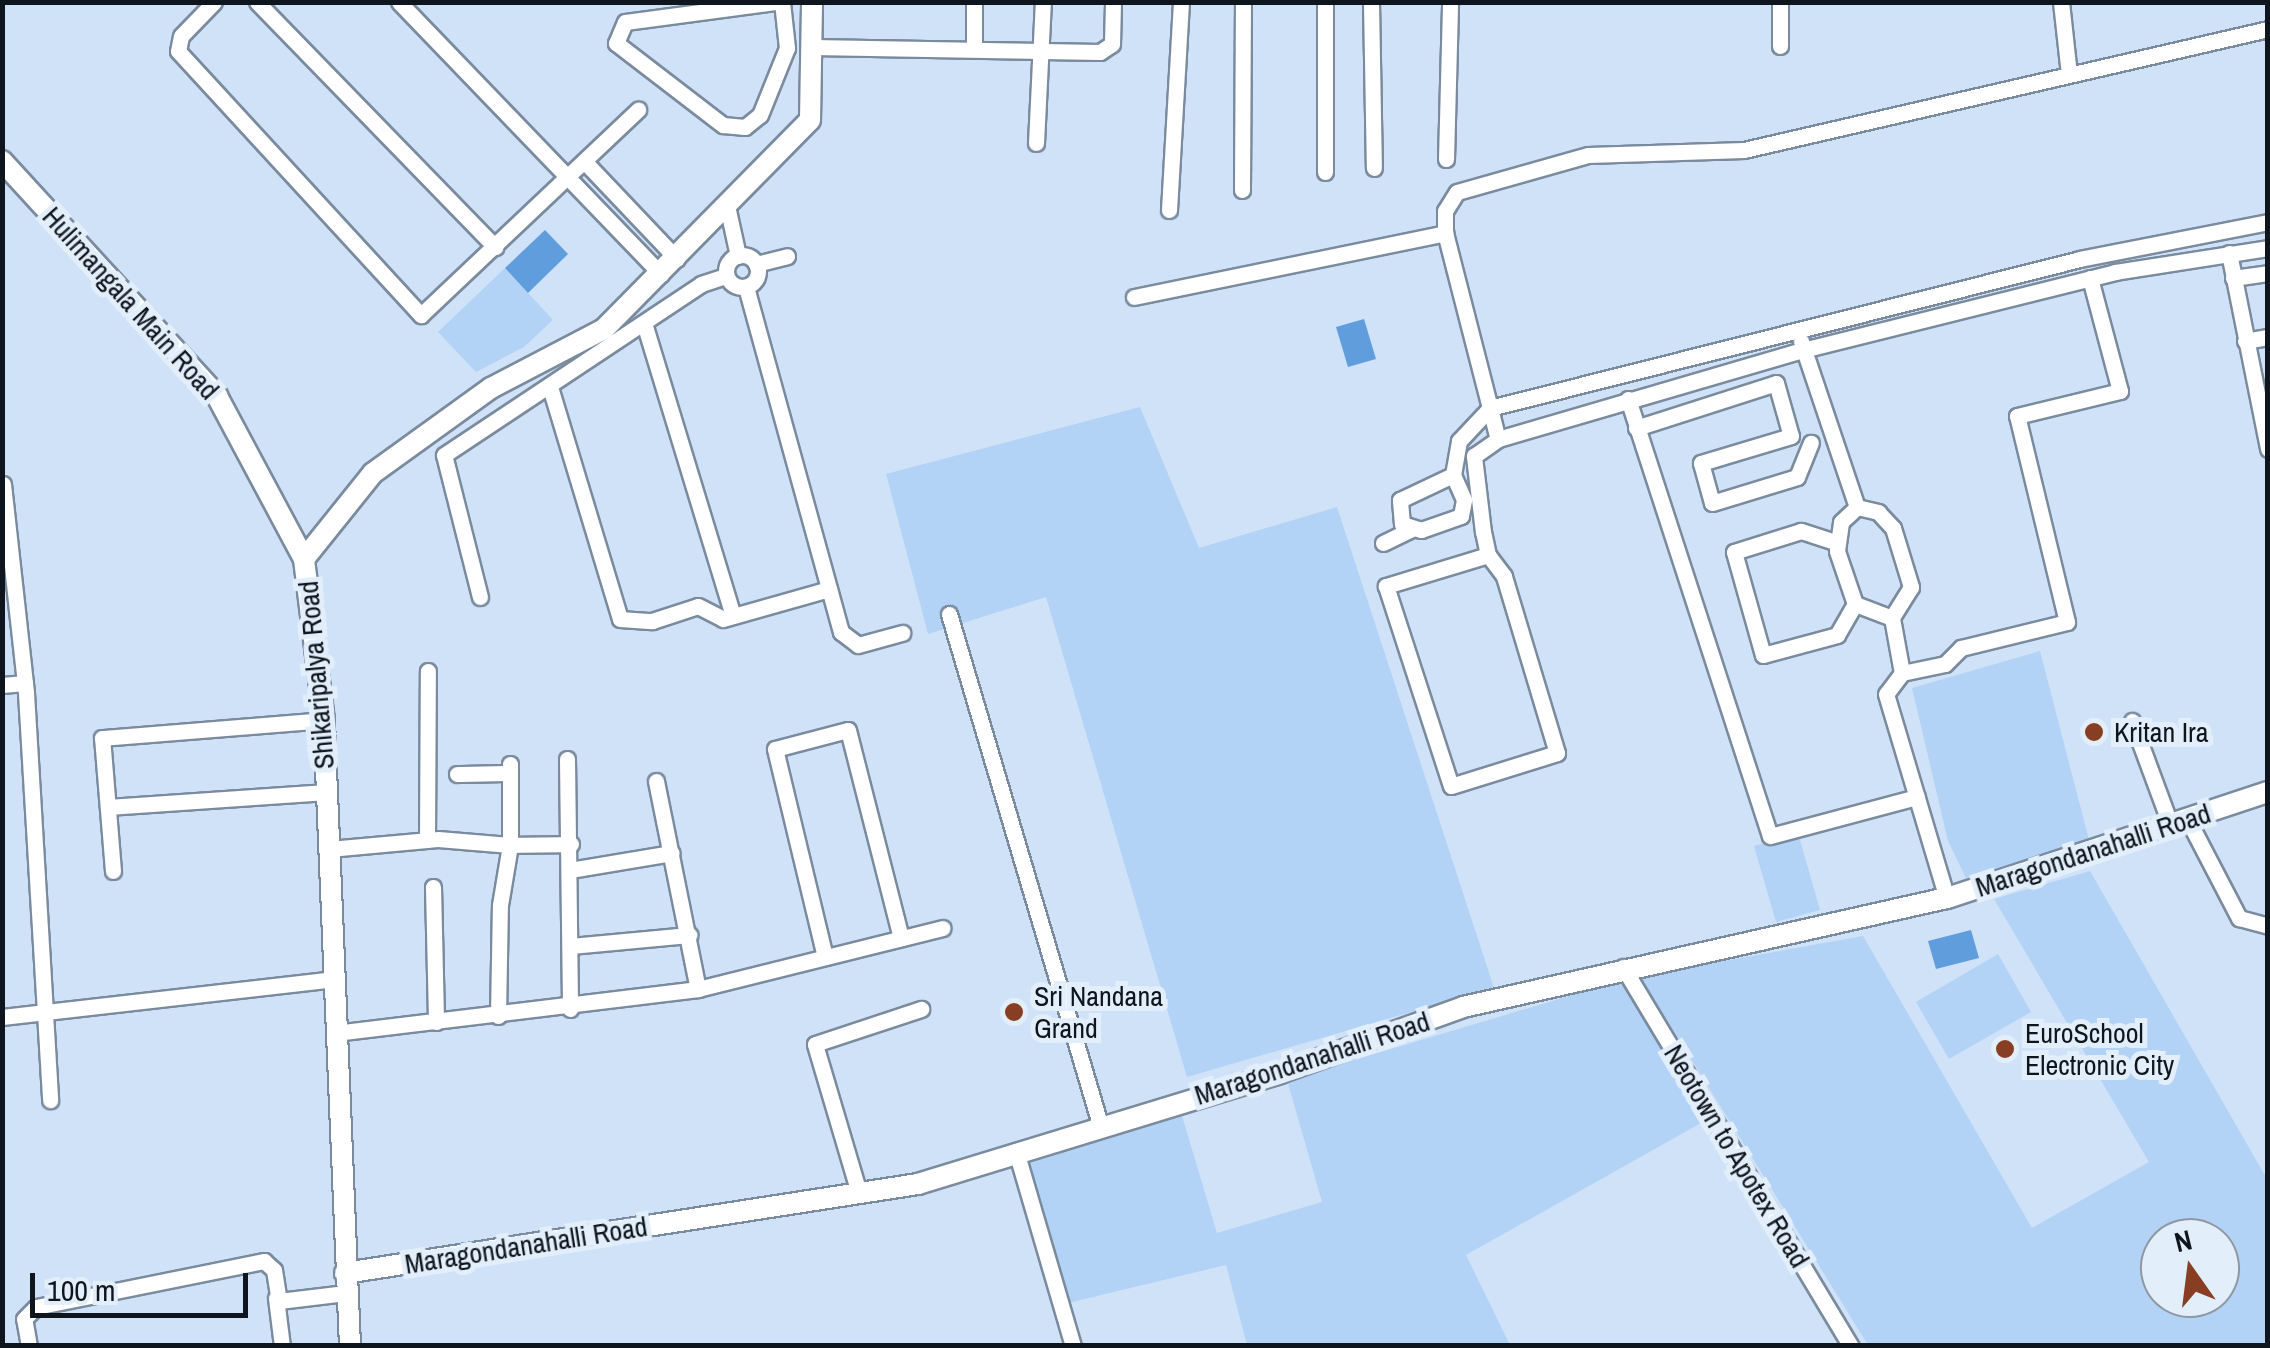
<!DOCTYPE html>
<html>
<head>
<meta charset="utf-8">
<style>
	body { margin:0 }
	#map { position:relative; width:2270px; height:1348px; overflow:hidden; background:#cfe2f7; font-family:"Archivo Narrow",sans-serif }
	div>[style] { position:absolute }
	.green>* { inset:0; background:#b2d3f6 }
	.water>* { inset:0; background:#609ddd }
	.roads { filter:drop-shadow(2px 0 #7a8b9e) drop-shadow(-2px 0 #7a8b9e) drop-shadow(0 2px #7a8b9e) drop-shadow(0 -2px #7a8b9e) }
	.street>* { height:15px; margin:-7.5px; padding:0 7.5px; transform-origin:7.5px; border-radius:7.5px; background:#fff }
	.street>.ring { margin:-7.5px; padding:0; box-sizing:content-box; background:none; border:15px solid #fff; border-radius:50% }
	.secondary>* { height:20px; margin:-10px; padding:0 10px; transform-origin:10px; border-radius:10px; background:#fff }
	.dots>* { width:28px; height:28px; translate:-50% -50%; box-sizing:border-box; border:5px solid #e3eefb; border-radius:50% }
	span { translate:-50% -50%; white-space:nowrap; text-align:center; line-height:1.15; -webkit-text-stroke:10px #e3eefb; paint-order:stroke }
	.street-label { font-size:28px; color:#0f151c }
	.poi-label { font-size:28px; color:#0f151c }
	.left { translate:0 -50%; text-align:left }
	.frame { position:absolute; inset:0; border:5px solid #0f151c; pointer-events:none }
	.north { position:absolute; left:2140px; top:1218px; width:100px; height:100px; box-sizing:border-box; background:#e3eefb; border:2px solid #8e97a2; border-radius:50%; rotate:346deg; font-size:28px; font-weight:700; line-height:40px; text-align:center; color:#0f151c }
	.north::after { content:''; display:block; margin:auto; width:35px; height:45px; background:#873e23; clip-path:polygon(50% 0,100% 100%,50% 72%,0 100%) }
	.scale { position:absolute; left:30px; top:1273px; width:218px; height:45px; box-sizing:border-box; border:5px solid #0f151c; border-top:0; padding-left:12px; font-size:30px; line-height:35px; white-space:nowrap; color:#0f151c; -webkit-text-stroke:8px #e3eefb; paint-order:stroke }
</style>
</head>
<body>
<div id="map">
	<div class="green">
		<div style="clip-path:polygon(505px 268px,553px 320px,524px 347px,476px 372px,438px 332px)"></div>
		<div style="clip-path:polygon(1140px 407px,1199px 548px,1337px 507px,1494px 988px,1187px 1077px,1046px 597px,928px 634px,886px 474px)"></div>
		<div style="clip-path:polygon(2040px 651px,2089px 840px,1966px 878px,1948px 841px,1912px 688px)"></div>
		<div style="clip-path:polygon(1798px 833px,1820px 910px,1776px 922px,1754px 846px)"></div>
		<div style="clip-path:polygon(evenodd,2090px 871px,2267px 1179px,2267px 1345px,1868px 1345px,1640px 976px,1863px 936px,2032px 1228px,2149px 1162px,1994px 899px,2090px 871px,2160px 1238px,2220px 1238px,2220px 1298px,2160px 1298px,2160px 1238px)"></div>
		<div style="clip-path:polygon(1998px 954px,2031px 1012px,1949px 1059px,1916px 1002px)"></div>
		<div style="clip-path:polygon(1626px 979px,1701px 1123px,1466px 1255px,1510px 1345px,1247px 1345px,1226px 1265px,1068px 1303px,1027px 1164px,1182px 1116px,1217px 1233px,1322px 1202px,1287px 1080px)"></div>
	</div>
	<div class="water">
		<div style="clip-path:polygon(545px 230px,568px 254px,528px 293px,505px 268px)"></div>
		<div style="clip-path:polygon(1364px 319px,1376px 359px,1348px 367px,1336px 327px)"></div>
		<div style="clip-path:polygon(1971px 930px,1979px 958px,1936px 969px,1928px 941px)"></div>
	</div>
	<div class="roads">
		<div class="street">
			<div style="left:214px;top:2px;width:47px;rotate:134.1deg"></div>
			<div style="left:181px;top:36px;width:15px;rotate:101deg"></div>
			<div style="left:178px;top:51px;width:359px;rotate:47.4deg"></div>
			<div style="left:421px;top:315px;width:299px;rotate:-43.4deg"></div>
			<div style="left:257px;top:2px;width:342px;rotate:45.8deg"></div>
			<div style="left:399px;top:2px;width:378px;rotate:46.1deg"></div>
			<div style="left:775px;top:2px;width:151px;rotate:172.4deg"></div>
			<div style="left:625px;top:22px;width:23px;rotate:113deg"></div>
			<div style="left:616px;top:43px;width:135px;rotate:37.5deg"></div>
			<div style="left:723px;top:125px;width:22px;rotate:5deg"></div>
			<div style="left:745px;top:127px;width:19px;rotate:-39deg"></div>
			<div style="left:760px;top:115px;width:72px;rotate:-68.1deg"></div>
			<div style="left:787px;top:48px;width:46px;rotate:-96.2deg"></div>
			<div style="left:1371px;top:2px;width:166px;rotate:89deg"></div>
			<div style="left:2061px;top:2px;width:72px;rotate:83.7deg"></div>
			<div style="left:974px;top:45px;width:43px;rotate:-90deg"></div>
			<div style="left:1780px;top:46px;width:44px;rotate:-90deg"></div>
			<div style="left:812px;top:47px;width:288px;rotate:1deg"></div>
			<div style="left:1100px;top:52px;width:14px;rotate:-34deg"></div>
			<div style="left:1112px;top:44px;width:42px;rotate:-88.6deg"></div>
			<div style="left:1036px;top:143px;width:141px;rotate:-87.2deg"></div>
			<div style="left:1446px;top:159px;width:157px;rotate:-88.5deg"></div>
			<div style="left:584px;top:161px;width:135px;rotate:46.5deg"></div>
			<div style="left:1325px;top:172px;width:170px;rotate:-90deg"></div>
			<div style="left:1242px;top:190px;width:188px;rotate:-89.7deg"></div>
			<div style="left:728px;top:210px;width:47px;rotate:77.7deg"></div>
			<div style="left:1169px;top:210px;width:208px;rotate:-86.7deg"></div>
			<div style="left:2268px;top:222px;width:192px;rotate:168.9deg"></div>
			<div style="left:2080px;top:259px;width:609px;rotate:165.83deg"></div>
			<div style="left:1490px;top:408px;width:32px;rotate:76deg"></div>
			<div style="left:1498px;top:439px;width:318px;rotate:-16.3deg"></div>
			<div style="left:1803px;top:350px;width:322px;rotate:-14deg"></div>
			<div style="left:2115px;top:272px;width:155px;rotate:-8.9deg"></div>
			<div style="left:2229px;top:253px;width:200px;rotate:78.7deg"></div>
			<div class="ring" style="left:726px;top:255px;width:17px;height:17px"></div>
			<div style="left:756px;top:264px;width:32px;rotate:-14deg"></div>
			<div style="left:2233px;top:278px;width:35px;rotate:-8deg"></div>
			<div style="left:746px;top:287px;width:358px;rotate:74.6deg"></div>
			<div style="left:841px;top:632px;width:21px;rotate:37deg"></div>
			<div style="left:858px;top:645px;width:46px;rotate:-15.3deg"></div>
			<div style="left:1134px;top:297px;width:318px;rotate:-11.6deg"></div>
			<div style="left:644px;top:323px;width:306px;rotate:73.1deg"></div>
			<div style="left:1801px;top:341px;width:175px;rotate:71.4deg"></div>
			<div style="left:2245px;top:341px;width:23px;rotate:-10deg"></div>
			<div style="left:550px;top:387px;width:242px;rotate:73.2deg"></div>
			<div style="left:620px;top:619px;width:32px;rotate:4deg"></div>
			<div style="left:652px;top:621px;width:48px;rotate:-18.1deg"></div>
			<div style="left:698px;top:606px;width:28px;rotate:27deg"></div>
			<div style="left:723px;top:619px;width:110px;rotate:-15.8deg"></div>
			<div style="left:1628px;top:399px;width:459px;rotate:72deg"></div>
			<div style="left:1770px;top:836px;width:152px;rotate:-14.9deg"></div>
			<div style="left:1636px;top:428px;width:147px;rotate:-17.8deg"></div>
			<div style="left:1776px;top:383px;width:55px;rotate:74.2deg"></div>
			<div style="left:1791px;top:436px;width:94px;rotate:163.3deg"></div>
			<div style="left:1701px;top:463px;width:41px;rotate:74.6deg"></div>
			<div style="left:1712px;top:503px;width:89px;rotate:-17deg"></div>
			<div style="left:1797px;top:477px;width:37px;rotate:-68deg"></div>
			<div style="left:1453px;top:475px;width:35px;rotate:-80deg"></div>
			<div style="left:1459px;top:441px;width:45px;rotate:-46.8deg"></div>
			<div style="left:1490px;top:408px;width:181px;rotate:-104.4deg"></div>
			<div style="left:1445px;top:233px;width:22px;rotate:-90deg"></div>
			<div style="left:1445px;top:211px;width:22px;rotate:-58deg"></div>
			<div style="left:1457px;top:192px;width:136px;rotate:-15.8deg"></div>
			<div style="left:1588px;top:155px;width:156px;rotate:-1.8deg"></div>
			<div style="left:1744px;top:150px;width:538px;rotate:-13deg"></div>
			<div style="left:1453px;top:475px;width:27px;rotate:66deg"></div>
			<div style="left:1464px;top:500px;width:16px;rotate:101deg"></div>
			<div style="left:1461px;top:516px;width:42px;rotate:160.7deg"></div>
			<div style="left:1421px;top:530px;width:20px;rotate:-162deg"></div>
			<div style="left:1402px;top:524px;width:24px;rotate:-95deg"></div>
			<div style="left:1400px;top:500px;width:59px;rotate:-25.3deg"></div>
			<div style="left:3px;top:484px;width:200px;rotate:83.7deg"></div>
			<div style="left:1835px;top:542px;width:36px;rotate:-162deg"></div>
			<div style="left:1801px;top:531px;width:70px;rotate:162.6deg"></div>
			<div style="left:1734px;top:552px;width:107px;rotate:74.3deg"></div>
			<div style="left:1763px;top:655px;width:77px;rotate:-15.1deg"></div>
			<div style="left:1837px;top:635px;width:36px;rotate:-60deg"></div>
			<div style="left:1383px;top:543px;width:32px;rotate:-26deg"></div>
			<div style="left:1488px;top:555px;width:107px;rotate:163.1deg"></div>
			<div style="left:1386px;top:586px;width:210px;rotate:72deg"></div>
			<div style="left:1451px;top:786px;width:111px;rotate:-17.3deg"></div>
			<div style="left:1557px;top:753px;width:185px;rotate:-106.7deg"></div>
			<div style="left:1504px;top:576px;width:26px;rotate:-127deg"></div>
			<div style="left:1488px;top:555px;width:24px;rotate:-102deg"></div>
			<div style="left:1483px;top:532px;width:77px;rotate:-96.8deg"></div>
			<div style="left:1474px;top:456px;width:29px;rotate:-35deg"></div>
			<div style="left:480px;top:597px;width:146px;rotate:-104.2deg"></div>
			<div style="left:444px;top:455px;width:309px;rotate:-33.6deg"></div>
			<div style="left:701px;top:284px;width:26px;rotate:-18deg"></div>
			<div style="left:949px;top:614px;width:532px;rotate:73.51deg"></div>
			<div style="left:1892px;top:618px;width:40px;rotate:-159deg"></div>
			<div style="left:1855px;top:604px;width:56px;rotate:-108.8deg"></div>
			<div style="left:1837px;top:551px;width:29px;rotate:-82deg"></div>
			<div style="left:1841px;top:522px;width:22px;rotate:-43deg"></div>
			<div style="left:1857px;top:507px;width:22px;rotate:13deg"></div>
			<div style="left:1878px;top:512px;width:22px;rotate:47deg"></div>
			<div style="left:1893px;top:528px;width:62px;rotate:73deg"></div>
			<div style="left:1911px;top:587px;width:36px;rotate:122deg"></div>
			<div style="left:1892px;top:618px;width:56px;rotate:79.7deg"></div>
			<div style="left:1902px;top:673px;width:26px;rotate:127deg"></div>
			<div style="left:1886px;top:694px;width:213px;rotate:73.4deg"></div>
			<div style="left:1902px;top:673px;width:44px;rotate:-11.8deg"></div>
			<div style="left:1945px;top:664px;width:23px;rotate:-45deg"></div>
			<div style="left:1961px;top:648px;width:109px;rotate:-13.8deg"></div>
			<div style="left:2067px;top:622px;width:212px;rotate:-103.6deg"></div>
			<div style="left:2017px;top:416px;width:106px;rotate:-13.6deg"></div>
			<div style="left:2120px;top:391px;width:117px;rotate:-104.9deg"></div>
			<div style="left:2px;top:685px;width:23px;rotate:-5deg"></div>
			<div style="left:25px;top:683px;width:10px;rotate:84deg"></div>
			<div style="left:26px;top:693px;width:408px;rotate:86.6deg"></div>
			<div style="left:2132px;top:721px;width:110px;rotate:69.7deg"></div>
			<div style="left:567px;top:759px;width:250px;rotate:89.3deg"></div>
			<div style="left:457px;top:774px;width:53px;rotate:-1.1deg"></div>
			<div style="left:656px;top:781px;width:212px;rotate:78.6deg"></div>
			<div style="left:108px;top:807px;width:219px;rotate:-3.9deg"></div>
			<div style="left:2187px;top:818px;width:113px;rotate:62.5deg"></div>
			<div style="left:2239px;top:918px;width:30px;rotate:15deg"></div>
			<div style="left:427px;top:840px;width:169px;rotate:-89.7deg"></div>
			<div style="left:329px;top:849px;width:109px;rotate:-5.2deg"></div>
			<div style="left:438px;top:839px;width:72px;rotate:4.8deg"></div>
			<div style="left:510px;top:845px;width:81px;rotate:-90deg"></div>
			<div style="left:570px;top:870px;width:103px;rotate:-9.5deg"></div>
			<div style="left:113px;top:871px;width:133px;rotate:-94.7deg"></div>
			<div style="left:102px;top:738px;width:223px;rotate:-4.6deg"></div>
			<div style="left:433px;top:887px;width:135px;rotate:88.7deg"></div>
			<div style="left:570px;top:946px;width:120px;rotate:-5.3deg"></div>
			<div style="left:825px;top:957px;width:214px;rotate:-103.5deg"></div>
			<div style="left:775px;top:749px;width:75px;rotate:-14.6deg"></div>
			<div style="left:848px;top:730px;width:215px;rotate:75.7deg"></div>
			<div style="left:1623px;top:967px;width:442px;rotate:59deg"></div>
			<div style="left:498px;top:1016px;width:111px;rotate:-89deg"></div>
			<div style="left:500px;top:905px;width:61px;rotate:-80.5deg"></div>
			<div style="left:510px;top:845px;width:61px;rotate:-0.9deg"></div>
			<div style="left:2px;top:1017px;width:333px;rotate:-6.5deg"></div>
			<div style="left:335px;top:1033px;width:366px;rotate:-6.9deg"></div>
			<div style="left:698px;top:989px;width:252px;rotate:-14deg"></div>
			<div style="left:1016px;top:1151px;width:203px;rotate:73.7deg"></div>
			<div style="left:859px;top:1193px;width:155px;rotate:-106.5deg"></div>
			<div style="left:815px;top:1044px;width:112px;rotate:-18.3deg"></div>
			<div style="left:276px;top:1298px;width:48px;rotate:82.9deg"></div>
			<div style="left:29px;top:1346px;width:27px;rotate:-100deg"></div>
			<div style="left:24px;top:1319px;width:17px;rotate:-45deg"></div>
			<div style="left:36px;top:1307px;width:233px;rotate:-11.4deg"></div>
			<div style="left:264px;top:1261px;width:13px;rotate:42deg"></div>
			<div style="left:274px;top:1270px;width:31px;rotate:81deg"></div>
			<div style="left:279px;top:1301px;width:67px;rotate:-6.8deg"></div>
		</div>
		<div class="secondary">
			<div style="left:2px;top:161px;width:319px;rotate:47.5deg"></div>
			<div style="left:217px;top:396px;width:185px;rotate:61.9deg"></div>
			<div style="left:345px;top:1273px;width:580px;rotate:-8.83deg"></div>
			<div style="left:918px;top:1184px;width:379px;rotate:-17deg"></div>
			<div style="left:1280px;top:1073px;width:195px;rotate:-19.8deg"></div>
			<div style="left:1463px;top:1007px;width:496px;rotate:-12.7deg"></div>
			<div style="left:1947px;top:898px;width:338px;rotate:-18.3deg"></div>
			<div style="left:350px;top:1346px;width:627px;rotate:-92.38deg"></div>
			<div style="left:324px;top:720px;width:162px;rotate:-97.1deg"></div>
			<div style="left:304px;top:559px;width:110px;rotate:-51.3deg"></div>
			<div style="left:373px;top:473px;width:145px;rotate:-35.8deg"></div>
			<div style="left:491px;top:388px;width:127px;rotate:-27.6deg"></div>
			<div style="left:604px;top:329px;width:293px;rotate:-45.4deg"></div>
			<div style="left:810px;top:120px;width:118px;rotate:-89deg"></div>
		</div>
	</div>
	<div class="dots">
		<div style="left:2094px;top:732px;background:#873e23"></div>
		<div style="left:1014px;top:1012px;background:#873e23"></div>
		<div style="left:2005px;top:1049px;background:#873e23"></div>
	</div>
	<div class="street-label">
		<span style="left:131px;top:303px;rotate:48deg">Hulimangala Main Road</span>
		<span style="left:316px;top:675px;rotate:-95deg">Shikaripalya Road</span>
		<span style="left:2093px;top:850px;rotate:-18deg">Maragondanahalli Road</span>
		<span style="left:1312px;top:1058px;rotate:-18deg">Maragondanahalli Road</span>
		<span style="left:1737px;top:1156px;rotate:59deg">Neotown to Apotex Road</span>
		<span style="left:526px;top:1245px;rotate:-9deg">Maragondanahalli Road</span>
	</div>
	<div class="poi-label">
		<span class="left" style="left:2114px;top:732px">Kritan Ira</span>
		<span class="left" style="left:1034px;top:1012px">Sri Nandana<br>Grand</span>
		<span class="left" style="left:2025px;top:1049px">EuroSchool<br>Electronic City</span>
	</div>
	<div class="frame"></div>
	<div class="north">N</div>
	<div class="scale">100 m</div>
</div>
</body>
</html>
